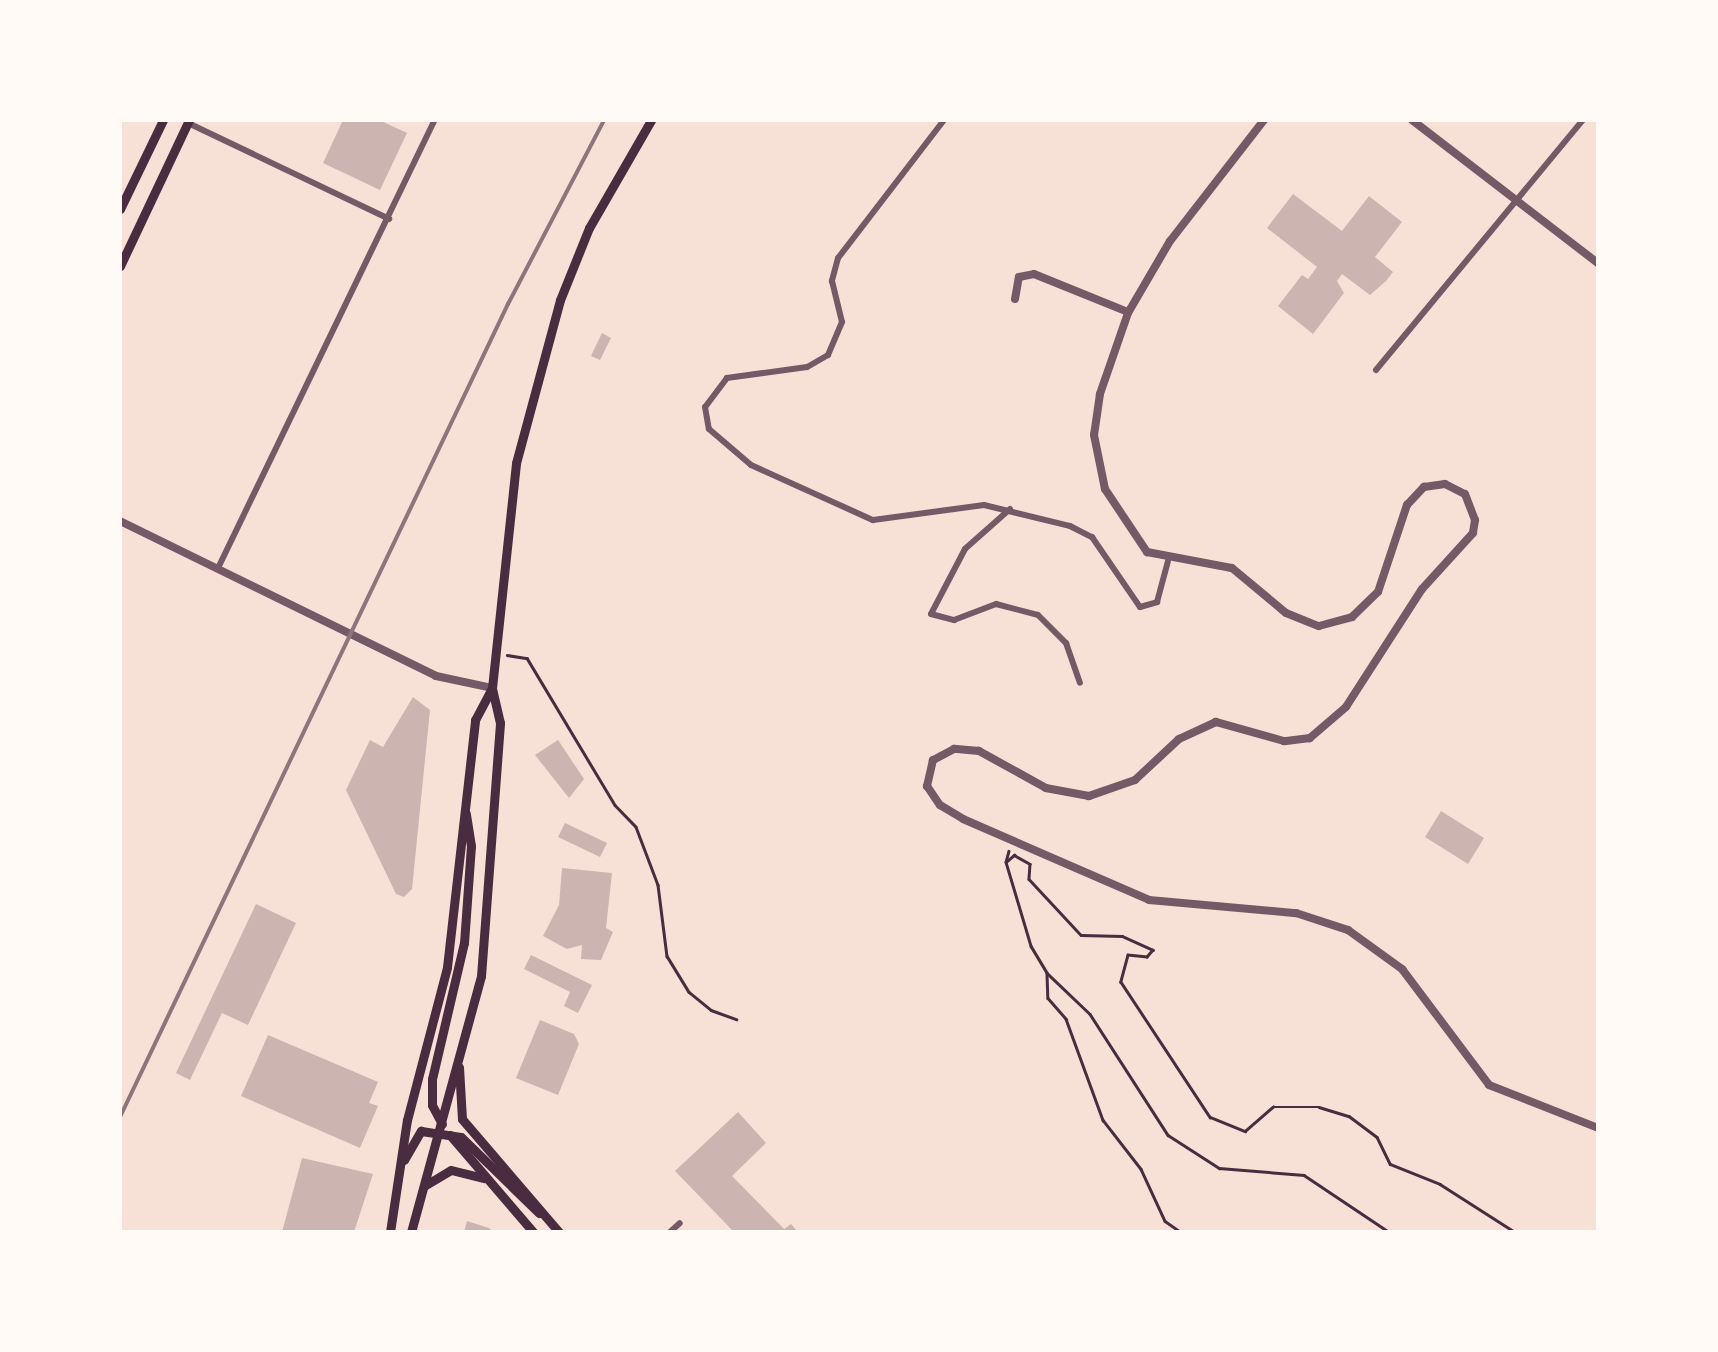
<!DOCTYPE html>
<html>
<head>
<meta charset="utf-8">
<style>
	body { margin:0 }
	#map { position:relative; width:1718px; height:1352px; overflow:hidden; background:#f7e1d7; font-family:Commissioner,sans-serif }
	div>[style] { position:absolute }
	.building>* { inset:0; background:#ccb4b1 }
	.path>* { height:2.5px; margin:-1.25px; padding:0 1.25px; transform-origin:1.25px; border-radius:1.25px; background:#4a2c40 }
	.minor>* { height:6px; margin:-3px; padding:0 3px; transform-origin:3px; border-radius:3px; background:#755966 }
	.tertiary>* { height:8px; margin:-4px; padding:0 4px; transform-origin:4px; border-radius:4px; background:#755966 }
	.secondary>* { height:9px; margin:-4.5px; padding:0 4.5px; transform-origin:4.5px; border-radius:4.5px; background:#4a2c40 }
	.primary>* { height:9px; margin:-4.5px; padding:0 4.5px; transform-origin:4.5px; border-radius:4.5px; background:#4a2c40 }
	.rail>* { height:4px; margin:-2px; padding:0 2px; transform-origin:2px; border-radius:2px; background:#8f747c }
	span { translate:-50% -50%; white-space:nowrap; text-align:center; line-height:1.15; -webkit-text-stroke:8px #fffaf5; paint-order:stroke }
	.frame { position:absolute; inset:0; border:122px solid #fffaf5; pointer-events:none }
</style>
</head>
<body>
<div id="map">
	<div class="building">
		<div style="clip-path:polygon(343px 120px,379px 120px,407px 133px,380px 190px,323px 163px)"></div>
		<div style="clip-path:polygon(1293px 194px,1342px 231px,1369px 196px,1402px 222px,1375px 257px,1393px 272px,1386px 281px,1370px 295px,1342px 274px,1337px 281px,1344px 293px,1313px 334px,1278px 306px,1302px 275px,1308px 279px,1317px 267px,1267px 228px)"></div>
		<div style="clip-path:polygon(602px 333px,611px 338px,600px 360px,591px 356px)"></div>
		<div style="clip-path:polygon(413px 697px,430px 710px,412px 889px,404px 897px,396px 894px,346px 790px,370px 740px,383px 747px)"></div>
		<div style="clip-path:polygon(558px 740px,584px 779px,569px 798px,535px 755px)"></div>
		<div style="clip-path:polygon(1441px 811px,1484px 838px,1468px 864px,1425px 837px)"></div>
		<div style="clip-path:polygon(565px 823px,607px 843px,600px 857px,558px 837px)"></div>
		<div style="clip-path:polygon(562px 868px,612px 873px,606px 928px,613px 932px,601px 960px,581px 959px,582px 945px,567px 949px,543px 936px,559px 905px)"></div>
		<div style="clip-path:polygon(256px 904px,296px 923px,248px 1025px,222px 1013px,190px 1080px,176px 1073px)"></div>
		<div style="clip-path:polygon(531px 955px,592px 985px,578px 1013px,564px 1006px,570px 992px,524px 969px)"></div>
		<div style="clip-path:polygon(540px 1020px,574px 1034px,579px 1044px,558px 1095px,516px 1078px)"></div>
		<div style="clip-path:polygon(268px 1035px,378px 1082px,369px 1103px,378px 1106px,360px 1148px,241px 1096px)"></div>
		<div style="clip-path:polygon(738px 1112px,766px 1143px,732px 1176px,784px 1229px,791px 1224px,798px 1232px,734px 1232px,675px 1171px)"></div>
		<div style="clip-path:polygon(302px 1158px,373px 1174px,354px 1232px,282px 1232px)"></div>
		<div style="clip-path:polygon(467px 1221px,489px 1228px,493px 1232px,464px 1232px)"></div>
	</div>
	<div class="path">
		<div style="left:507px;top:655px;width:20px;rotate:9deg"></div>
		<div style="left:527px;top:658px;width:171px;rotate:59.1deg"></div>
		<div style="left:615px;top:805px;width:30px;rotate:46deg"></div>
		<div style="left:636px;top:827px;width:62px;rotate:69.2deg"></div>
		<div style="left:658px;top:885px;width:72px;rotate:82.8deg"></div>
		<div style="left:667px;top:956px;width:42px;rotate:58.6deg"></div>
		<div style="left:689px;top:992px;width:28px;rotate:39deg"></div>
		<div style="left:711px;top:1010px;width:27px;rotate:20deg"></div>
		<div style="left:1009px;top:851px;width:11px;rotate:105deg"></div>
		<div style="left:1006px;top:862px;width:88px;rotate:73.4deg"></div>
		<div style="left:1031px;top:946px;width:31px;rotate:59deg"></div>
		<div style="left:1047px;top:973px;width:59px;rotate:43.6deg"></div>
		<div style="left:1090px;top:1014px;width:144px;rotate:57.2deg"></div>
		<div style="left:1168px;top:1135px;width:61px;rotate:32.9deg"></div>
		<div style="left:1219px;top:1168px;width:85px;rotate:4.7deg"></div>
		<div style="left:1304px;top:1175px;width:102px;rotate:33.8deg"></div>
		<div style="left:1006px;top:862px;width:11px;rotate:-41deg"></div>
		<div style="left:1014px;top:855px;width:18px;rotate:29deg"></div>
		<div style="left:1030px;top:864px;width:15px;rotate:94deg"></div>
		<div style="left:1029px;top:879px;width:76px;rotate:47.1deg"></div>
		<div style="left:1081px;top:935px;width:41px;rotate:1.4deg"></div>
		<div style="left:1122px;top:936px;width:34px;rotate:24deg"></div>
		<div style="left:1153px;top:950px;width:9px;rotate:131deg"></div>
		<div style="left:1147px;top:957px;width:19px;rotate:-174deg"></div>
		<div style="left:1128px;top:955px;width:28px;rotate:105deg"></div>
		<div style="left:1121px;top:982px;width:162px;rotate:56.6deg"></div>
		<div style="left:1210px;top:1117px;width:38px;rotate:22deg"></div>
		<div style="left:1245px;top:1131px;width:37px;rotate:-41deg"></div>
		<div style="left:1273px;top:1107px;width:46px"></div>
		<div style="left:1319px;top:1107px;width:31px;rotate:17deg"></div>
		<div style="left:1349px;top:1116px;width:35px;rotate:37deg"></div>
		<div style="left:1377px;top:1137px;width:30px;rotate:64deg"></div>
		<div style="left:1390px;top:1164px;width:54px;rotate:21.8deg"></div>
		<div style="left:1440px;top:1184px;width:89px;rotate:32.6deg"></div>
		<div style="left:1047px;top:974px;width:24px;rotate:88deg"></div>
		<div style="left:1048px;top:998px;width:28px;rotate:49deg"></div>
		<div style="left:1066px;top:1019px;width:108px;rotate:69.9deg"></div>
		<div style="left:1103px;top:1120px;width:62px;rotate:52.2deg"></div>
		<div style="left:1141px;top:1169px;width:57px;rotate:65.2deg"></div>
		<div style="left:1165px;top:1221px;width:19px;rotate:35deg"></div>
	</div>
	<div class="minor">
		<div style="left:944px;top:120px;width:174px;rotate:127.5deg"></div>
		<div style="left:838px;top:258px;width:24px;rotate:105deg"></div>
		<div style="left:832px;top:281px;width:42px;rotate:76.3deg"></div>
		<div style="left:842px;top:322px;width:36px;rotate:113deg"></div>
		<div style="left:828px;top:355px;width:24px;rotate:150deg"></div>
		<div style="left:807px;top:367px;width:81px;rotate:172.2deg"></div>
		<div style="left:727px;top:378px;width:36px;rotate:127deg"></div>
		<div style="left:705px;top:407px;width:22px;rotate:80deg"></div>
		<div style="left:709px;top:429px;width:55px;rotate:40.6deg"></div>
		<div style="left:751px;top:465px;width:134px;rotate:24.3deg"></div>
		<div style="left:873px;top:520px;width:112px;rotate:-7.7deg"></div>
		<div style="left:984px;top:505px;width:89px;rotate:13.7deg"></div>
		<div style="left:1070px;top:526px;width:25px;rotate:27deg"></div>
		<div style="left:1092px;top:537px;width:85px;rotate:55.6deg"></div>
		<div style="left:1140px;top:607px;width:18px;rotate:-16deg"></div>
		<div style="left:1157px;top:602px;width:42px;rotate:-75deg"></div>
		<div style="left:188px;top:123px;width:223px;rotate:25.5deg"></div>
		<div style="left:1376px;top:370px;width:325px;rotate:-50.4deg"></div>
		<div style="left:1010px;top:509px;width:60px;rotate:138.4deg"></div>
		<div style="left:965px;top:549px;width:73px;rotate:117.6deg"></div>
		<div style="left:931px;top:614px;width:24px;rotate:15deg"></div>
		<div style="left:954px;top:620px;width:45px;rotate:-20.9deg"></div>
		<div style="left:996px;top:604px;width:43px;rotate:14.7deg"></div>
		<div style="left:1038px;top:615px;width:40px;rotate:45deg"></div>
		<div style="left:1066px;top:643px;width:42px;rotate:70.7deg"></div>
		<div style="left:219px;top:566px;width:496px;rotate:-64.2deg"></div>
		<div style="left:670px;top:1232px;width:13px;rotate:-42deg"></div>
	</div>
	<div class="tertiary">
		<div style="left:1264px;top:120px;width:153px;rotate:127.8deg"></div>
		<div style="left:1170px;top:241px;width:83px;rotate:120.3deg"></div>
		<div style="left:1128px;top:313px;width:86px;rotate:109.1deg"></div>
		<div style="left:1100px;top:394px;width:41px;rotate:98.3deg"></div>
		<div style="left:1094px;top:435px;width:55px;rotate:78.5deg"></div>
		<div style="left:1105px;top:489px;width:76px;rotate:56.3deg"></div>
		<div style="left:1147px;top:552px;width:86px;rotate:10.7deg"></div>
		<div style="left:1232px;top:568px;width:70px;rotate:39.8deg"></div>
		<div style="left:1286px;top:613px;width:35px;rotate:22deg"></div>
		<div style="left:1319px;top:626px;width:34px;rotate:-15deg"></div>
		<div style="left:1352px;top:617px;width:36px;rotate:-44deg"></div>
		<div style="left:1378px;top:592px;width:92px;rotate:-71.6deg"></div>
		<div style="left:1407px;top:505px;width:25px;rotate:-47deg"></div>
		<div style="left:1424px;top:487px;width:21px;rotate:-8deg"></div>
		<div style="left:1445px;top:484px;width:22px;rotate:27deg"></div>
		<div style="left:1465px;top:494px;width:28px;rotate:69deg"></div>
		<div style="left:1475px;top:520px;width:13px;rotate:99deg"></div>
		<div style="left:1473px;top:533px;width:76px;rotate:132.3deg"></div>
		<div style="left:1422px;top:589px;width:140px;rotate:122.8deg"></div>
		<div style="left:1346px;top:707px;width:48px;rotate:139.3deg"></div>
		<div style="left:1310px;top:738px;width:26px;rotate:173deg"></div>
		<div style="left:1284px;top:741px;width:71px;rotate:-164.4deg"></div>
		<div style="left:1216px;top:722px;width:41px;rotate:155.3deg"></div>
		<div style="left:1179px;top:739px;width:60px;rotate:137deg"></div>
		<div style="left:1135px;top:780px;width:49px;rotate:160.8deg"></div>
		<div style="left:1089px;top:796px;width:44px;rotate:-169.5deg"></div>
		<div style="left:1046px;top:788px;width:77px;rotate:-151.1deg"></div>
		<div style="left:979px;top:751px;width:25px;rotate:-175deg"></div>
		<div style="left:954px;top:749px;width:24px;rotate:152deg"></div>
		<div style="left:933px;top:760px;width:27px;rotate:103deg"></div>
		<div style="left:927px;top:786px;width:23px;rotate:56deg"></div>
		<div style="left:940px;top:805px;width:27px;rotate:31deg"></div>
		<div style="left:963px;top:819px;width:203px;rotate:23.5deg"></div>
		<div style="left:1149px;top:900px;width:148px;rotate:5.1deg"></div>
		<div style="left:1296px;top:913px;width:55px;rotate:18.1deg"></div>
		<div style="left:1348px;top:930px;width:67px;rotate:35.8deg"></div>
		<div style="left:1402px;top:969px;width:145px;rotate:53.1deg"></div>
		<div style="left:1489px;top:1085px;width:117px;rotate:21.5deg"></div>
		<div style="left:1412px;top:120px;width:235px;rotate:37.6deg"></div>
		<div style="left:1015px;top:299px;width:22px;rotate:-80deg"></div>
		<div style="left:1019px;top:277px;width:15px;rotate:-11deg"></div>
		<div style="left:1034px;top:274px;width:101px;rotate:22deg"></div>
		<div style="left:120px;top:521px;width:352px;rotate:26.1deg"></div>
		<div style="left:436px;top:676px;width:57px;rotate:12.1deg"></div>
	</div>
	<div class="secondary">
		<div style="left:459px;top:1067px;width:52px;rotate:86.7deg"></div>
		<div style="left:462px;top:1119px;width:149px;rotate:49.4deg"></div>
		<div style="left:450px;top:1135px;width:128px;rotate:49.4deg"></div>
		<div style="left:404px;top:1160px;width:34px;rotate:-60deg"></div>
		<div style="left:421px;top:1131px;width:40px;rotate:8.5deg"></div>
		<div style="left:461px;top:1137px;width:109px;rotate:44.3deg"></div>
		<div style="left:424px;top:1186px;width:31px;rotate:-31deg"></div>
		<div style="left:451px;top:1170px;width:34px;rotate:14deg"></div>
	</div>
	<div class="primary">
		<div style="left:120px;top:209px;width:99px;rotate:-64.2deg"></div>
		<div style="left:120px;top:266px;width:161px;rotate:-64.7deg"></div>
		<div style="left:442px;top:1124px;width:21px;rotate:-118deg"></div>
		<div style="left:432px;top:1105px;width:26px;rotate:-90deg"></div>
		<div style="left:432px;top:1079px;width:140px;rotate:-76.8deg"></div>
		<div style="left:464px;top:943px;width:97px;rotate:-85.9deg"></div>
		<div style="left:471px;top:846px;width:33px;rotate:-99deg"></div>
		<div style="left:390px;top:1232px;width:113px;rotate:-81.4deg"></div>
		<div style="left:407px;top:1120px;width:158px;rotate:-75.3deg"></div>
		<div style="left:447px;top:967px;width:249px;rotate:-83.5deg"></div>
		<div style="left:475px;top:720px;width:36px;rotate:-62deg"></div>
		<div style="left:411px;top:1232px;width:265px;rotate:-74.7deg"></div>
		<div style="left:481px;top:976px;width:254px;rotate:-85.7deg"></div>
		<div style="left:500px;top:723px;width:36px;rotate:-103deg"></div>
		<div style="left:492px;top:688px;width:226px;rotate:-83.9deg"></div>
		<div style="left:516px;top:463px;width:169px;rotate:-74.9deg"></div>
		<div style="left:560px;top:300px;width:78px;rotate:-68.1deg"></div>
		<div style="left:589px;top:228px;width:125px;rotate:-60.1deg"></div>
	</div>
	<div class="rail">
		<div style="left:120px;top:1117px;width:901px;rotate:-64.49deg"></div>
		<div style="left:508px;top:304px;width:208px;rotate:-62.4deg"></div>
	</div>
	<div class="frame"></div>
</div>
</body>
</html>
